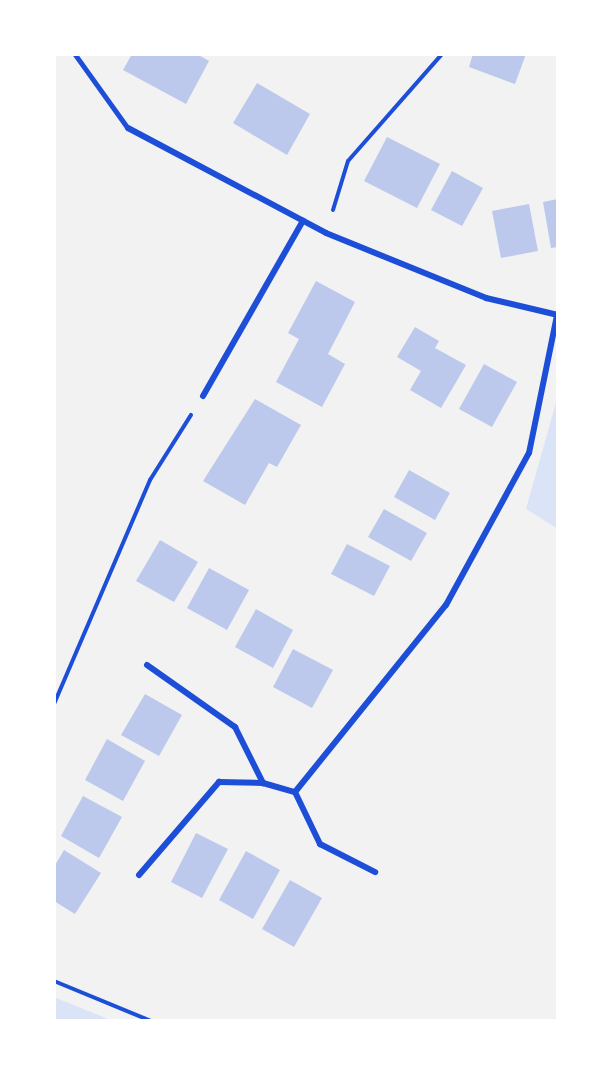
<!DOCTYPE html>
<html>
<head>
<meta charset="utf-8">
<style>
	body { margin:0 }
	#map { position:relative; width:612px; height:1075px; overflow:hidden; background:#f2f2f2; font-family:Roboto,sans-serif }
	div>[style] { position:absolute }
	.green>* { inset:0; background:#dbe4f7 }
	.building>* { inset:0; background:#bdc9ec }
	.path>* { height:4px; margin:-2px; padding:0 2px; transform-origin:2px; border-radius:2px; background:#1d4ed8 }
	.service>* { height:4.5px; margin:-2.25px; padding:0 2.25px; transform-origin:2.25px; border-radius:2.25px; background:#1d4ed8 }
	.minor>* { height:6px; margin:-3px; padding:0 3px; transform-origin:3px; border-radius:3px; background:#1d4ed8 }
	span { translate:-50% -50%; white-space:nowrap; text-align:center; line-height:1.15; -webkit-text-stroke:5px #fff; paint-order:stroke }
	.frame { position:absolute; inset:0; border:56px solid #fff; pointer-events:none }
</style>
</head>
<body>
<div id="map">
	<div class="green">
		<div style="clip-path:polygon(558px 395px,558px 529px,526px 509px)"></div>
		<div style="clip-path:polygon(54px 997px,113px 1021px,54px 1021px)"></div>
	</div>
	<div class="building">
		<div style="clip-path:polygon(132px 54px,197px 54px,209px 61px,186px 104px,123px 70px)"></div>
		<div style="clip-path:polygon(473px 54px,526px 54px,515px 84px,469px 67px)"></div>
		<div style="clip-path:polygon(257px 83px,310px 114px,287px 155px,233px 123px)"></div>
		<div style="clip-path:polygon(387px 137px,440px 164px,417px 208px,364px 181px)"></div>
		<div style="clip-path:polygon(452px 171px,483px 188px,462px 226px,431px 210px)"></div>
		<div style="clip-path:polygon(558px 199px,558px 247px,551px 248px,543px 202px)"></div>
		<div style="clip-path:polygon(529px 204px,538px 251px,501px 258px,492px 211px)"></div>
		<div style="clip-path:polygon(316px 281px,355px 302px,328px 354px,345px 364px,322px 407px,276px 382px,299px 339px,288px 333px)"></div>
		<div style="clip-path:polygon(415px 327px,439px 341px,435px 348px,466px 365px,441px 408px,410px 390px,421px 371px,397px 357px)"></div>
		<div style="clip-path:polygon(484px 364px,517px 382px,492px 427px,459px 409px)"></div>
		<div style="clip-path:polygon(255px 399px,301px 425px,277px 467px,269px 463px,245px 505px,203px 481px)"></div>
		<div style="clip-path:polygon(409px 470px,450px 493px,435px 520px,394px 497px)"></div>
		<div style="clip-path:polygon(384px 509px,427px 533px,411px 561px,368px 537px)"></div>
		<div style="clip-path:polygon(160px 540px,198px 562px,174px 602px,136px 581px)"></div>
		<div style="clip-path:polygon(347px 544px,390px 566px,374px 596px,331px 574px)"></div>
		<div style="clip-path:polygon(209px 568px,249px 590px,227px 630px,187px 608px)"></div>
		<div style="clip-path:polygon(256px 609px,293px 630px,273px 668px,235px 647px)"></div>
		<div style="clip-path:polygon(293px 649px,333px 670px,312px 708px,273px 687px)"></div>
		<div style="clip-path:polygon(145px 694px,182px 715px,159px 756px,121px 735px)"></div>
		<div style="clip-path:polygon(107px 739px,145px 761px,123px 801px,85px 780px)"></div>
		<div style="clip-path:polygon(83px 796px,122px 817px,99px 858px,61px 836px)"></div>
		<div style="clip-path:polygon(196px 833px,228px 849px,202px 898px,171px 882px)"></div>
		<div style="clip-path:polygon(64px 850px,101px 873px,75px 914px,54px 901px,54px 867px)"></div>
		<div style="clip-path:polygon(246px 851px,280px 870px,253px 919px,219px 900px)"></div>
		<div style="clip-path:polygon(290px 880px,322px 898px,294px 947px,262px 929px)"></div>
	</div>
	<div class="path">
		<div style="left:333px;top:210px;width:51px;rotate:-73deg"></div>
		<div style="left:348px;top:161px;width:142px;rotate:-48.7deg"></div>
		<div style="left:54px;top:704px;width:244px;rotate:-66.8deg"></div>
		<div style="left:150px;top:480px;width:77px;rotate:-57.8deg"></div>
		<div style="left:54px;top:981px;width:105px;rotate:22.4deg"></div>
	</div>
	<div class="service">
		<div style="left:75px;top:54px;width:91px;rotate:54.4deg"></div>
	</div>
	<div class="minor">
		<div style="left:128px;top:128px;width:224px;rotate:27.9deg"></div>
		<div style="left:326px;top:233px;width:173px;rotate:22.1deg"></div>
		<div style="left:486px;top:298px;width:74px;rotate:13.3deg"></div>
		<div style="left:203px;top:396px;width:202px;rotate:-60.3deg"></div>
		<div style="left:147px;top:665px;width:108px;rotate:35.2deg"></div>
		<div style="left:235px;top:727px;width:63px;rotate:63.4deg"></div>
		<div style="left:263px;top:783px;width:33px;rotate:16deg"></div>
		<div style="left:295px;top:792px;width:58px;rotate:64.3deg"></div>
		<div style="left:320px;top:844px;width:62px;rotate:27deg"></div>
		<div style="left:295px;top:792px;width:240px;rotate:-51.1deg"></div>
		<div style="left:446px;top:605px;width:173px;rotate:-61.4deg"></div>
		<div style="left:529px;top:453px;width:141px;rotate:-78.5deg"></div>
		<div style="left:139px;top:875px;width:123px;rotate:-49.3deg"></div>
		<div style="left:219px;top:782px;width:44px;rotate:1.3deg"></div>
	</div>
	<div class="frame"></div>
</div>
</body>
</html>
